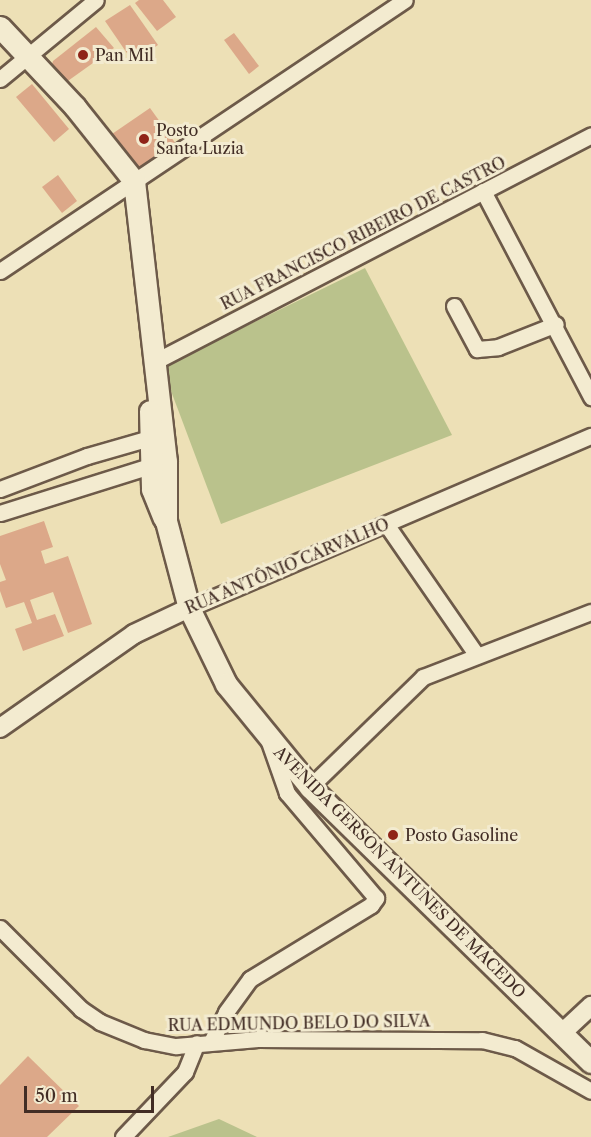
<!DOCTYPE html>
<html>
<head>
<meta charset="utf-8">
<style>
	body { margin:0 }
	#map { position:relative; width:591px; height:1137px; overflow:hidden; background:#ede0b6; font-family:"Libre Caslon Text",serif }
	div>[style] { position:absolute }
	.green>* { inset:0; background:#bac28c }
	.building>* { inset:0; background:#dca889 }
	.roads { filter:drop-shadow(2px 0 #6d5a49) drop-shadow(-2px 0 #6d5a49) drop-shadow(0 2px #6d5a49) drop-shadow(0 -2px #6d5a49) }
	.minor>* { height:15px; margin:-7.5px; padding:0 7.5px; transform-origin:7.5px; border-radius:7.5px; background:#f3ebd0 }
	.tertiary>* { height:18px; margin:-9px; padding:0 9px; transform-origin:9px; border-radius:9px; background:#f3ebd0 }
	.secondary>* { height:21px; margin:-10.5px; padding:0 10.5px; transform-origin:10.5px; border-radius:10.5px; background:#f3ebd0 }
	.dots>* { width:16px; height:16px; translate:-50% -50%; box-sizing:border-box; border:3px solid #f3ebd0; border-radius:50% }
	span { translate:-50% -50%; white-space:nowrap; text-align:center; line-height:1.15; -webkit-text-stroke:6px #f3ebd0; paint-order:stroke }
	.poi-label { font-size:16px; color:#422d25 }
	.left { translate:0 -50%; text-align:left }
	.street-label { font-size:16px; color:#422d25 }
	.scale { position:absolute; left:24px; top:1086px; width:130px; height:27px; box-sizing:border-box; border:3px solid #422d25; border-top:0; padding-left:8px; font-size:18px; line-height:21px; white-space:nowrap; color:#422d25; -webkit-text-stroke:4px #f3ebd0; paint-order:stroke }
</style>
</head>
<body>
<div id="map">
	<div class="green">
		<div style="clip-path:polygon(365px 268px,452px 435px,221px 524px,162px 367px)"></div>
		<div style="clip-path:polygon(219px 1119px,257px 1137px,168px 1137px)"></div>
	</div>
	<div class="building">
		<div style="clip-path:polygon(139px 0,163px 0,176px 17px,157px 31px,135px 3px)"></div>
		<div style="clip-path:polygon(130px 5px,158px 45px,133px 62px,105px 21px)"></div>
		<div style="clip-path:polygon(96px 27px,114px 48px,65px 83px,51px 67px,53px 61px)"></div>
		<div style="clip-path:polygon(234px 33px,259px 66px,249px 74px,224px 40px)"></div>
		<div style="clip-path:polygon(32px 84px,69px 129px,54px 142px,16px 97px)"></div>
		<div style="clip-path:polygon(150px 108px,176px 144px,139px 171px,112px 134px)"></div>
		<div style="clip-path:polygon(58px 175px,77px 201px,62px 213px,42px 187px)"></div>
		<div style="clip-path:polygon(44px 521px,53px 547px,41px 551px,45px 564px,68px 556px,92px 624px,68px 633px,53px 592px,30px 600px,37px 620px,55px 614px,64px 636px,23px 651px,15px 629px,32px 623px,24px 602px,6px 608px,0 591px,0 582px,6px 580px,0 564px,0 536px)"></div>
		<div style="clip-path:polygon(28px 1056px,79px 1106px,47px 1137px,0 1137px,0 1085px)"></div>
	</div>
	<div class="roads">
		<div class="minor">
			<div style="left:0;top:79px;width:124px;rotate:-39.5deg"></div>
			<div style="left:483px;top:191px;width:233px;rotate:62.3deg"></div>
			<div style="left:0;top:271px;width:487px;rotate:-33.8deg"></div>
			<div style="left:454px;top:306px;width:49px;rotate:61.9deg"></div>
			<div style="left:477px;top:349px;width:21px;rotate:-5deg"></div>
			<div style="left:498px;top:347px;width:62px;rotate:-21.6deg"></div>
			<div style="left:152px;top:363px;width:495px;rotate:-27.4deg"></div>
			<div style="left:0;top:489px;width:93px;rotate:-20.8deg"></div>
			<div style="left:87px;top:456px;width:76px;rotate:-16deg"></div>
			<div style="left:0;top:513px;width:168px;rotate:-17.4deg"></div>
			<div style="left:386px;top:524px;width:158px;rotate:55.3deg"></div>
			<div style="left:189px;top:608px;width:437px;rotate:-23.2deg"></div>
			<div style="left:310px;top:787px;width:158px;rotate:-44.2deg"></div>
			<div style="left:423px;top:677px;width:180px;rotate:-21.2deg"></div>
			<div style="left:0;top:928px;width:115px;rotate:45deg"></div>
			<div style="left:81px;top:1009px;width:23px;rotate:34deg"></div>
			<div style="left:100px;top:1022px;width:48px;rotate:22.2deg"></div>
			<div style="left:144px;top:1040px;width:33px;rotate:11deg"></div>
			<div style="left:176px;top:1046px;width:82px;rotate:-4.9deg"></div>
			<div style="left:258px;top:1039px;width:224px;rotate:0.3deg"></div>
			<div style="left:482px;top:1040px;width:34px;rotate:14deg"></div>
			<div style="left:515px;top:1048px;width:87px;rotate:29.5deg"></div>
			<div style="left:212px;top:1040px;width:31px;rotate:-63deg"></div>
			<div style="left:226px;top:1012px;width:41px;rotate:-54deg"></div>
			<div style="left:250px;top:979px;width:142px;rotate:-31.4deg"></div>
			<div style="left:371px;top:905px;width:9px;rotate:-54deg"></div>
			<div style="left:376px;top:898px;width:138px;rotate:-130.3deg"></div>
			<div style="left:287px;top:793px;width:54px;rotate:-109.4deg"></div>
			<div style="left:123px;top:1137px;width:90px;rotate:-46.4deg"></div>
			<div style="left:185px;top:1072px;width:31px;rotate:-68deg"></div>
		</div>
		<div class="tertiary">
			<div style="left:0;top:728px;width:164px;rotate:-35deg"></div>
			<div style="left:134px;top:634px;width:61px;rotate:-25.3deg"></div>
			<div style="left:562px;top:1033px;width:40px;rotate:-43deg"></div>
		</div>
		<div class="secondary">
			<div style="left:0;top:27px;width:110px;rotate:46.8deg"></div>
			<div style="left:75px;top:107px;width:95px;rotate:51.4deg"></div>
			<div style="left:134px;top:181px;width:282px;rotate:83.5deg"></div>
			<div style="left:166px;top:461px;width:60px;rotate:90deg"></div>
			<div style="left:166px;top:521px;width:90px;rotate:75.2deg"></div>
			<div style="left:189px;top:608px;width:85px;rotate:64deg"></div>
			<div style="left:226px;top:684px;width:133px;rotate:50.8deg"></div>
			<div style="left:310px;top:787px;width:393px;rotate:44.4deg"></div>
			<div style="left:150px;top:411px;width:78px;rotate:88.5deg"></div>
			<div style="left:152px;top:489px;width:31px;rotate:68deg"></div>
		</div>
	</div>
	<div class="dots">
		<div style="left:83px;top:55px;background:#8f2418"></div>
		<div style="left:144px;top:139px;background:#8f2418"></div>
		<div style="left:393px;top:835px;background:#8f2418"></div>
	</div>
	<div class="poi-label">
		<span class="left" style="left:95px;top:55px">Pan Mil</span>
		<span class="left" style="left:156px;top:139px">Posto<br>Santa Luzia</span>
		<span class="left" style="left:405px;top:835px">Posto Gasoline</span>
	</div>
	<div class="street-label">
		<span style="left:363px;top:233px;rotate:-27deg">RUA FRANCISCO RIBEIRO DE CASTRO</span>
		<span style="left:287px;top:566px;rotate:-23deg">RUA ANTÔNIO CARVALHO</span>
		<span style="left:400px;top:872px;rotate:45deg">AVENIDA GERSON ANTUNES DE MACEDO</span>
		<span style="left:299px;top:1023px;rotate:-1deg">RUA EDMUNDO BELO DO SILVA</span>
	</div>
	<div class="scale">50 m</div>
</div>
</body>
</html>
